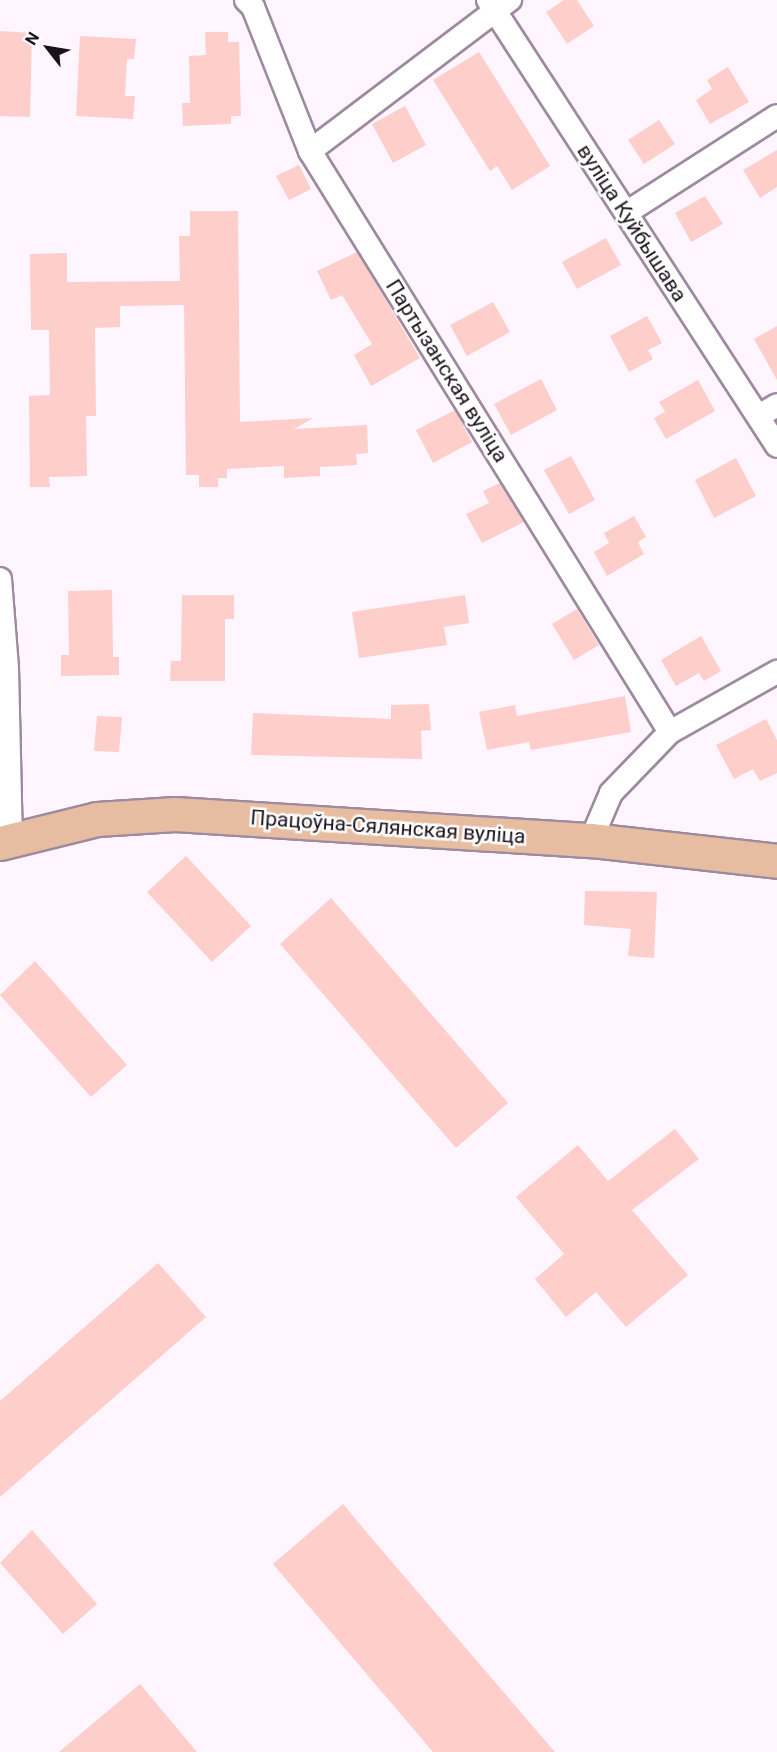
<!DOCTYPE html>
<html>
<head>
<meta charset="utf-8">
<style>
	body { margin:0 }
	#map { position:relative; width:777px; height:1752px; overflow:hidden; background:#fef5fe; font-family:Roboto,sans-serif }
	div>[style] { position:absolute }
	.building>* { inset:0; background:#fececb }
	.roads { filter:drop-shadow(2px 0 #9e8aa0) drop-shadow(-2px 0 #9e8aa0) drop-shadow(0 2px #9e8aa0) drop-shadow(0 -2px #9e8aa0) }
	.street>* { height:22px; margin:-11px; padding:0 11px; transform-origin:11px; border-radius:11px; background:#fff }
	.primary>* { height:33px; margin:-16.5px; padding:0 16.5px; transform-origin:16.5px; border-radius:16.5px; background:#e6bda1 }
	span { translate:-50% -50%; white-space:nowrap; text-align:center; line-height:1.15; -webkit-text-stroke:5px #fff; paint-order:stroke }
	.street-label { font-size:21px; color:#1b131b }
	.north { position:absolute; left:18px; top:18px; width:60px; height:60px; -webkit-text-stroke:4px #fff; paint-order:stroke; rotate:301deg; font-size:16px; font-weight:700; line-height:24px; text-align:center; color:#1b131b }
	.north::after { content:''; display:block; margin:auto; width:21px; height:27px; background:#1b131b; clip-path:polygon(50% 0,100% 100%,50% 72%,0 100%) }
</style>
</head>
<body>
<div id="map">
	<div class="building">
		<div style="clip-path:polygon(564px 0,577px 0,594px 26px,567px 44px,546px 12px)"></div>
		<div style="clip-path:polygon(0 31px,32px 33px,30px 117px,0 116px)"></div>
		<div style="clip-path:polygon(205px 32px,228px 32px,228px 42px,239px 42px,241px 116px,231px 116px,231px 124px,183px 126px,182px 103px,190px 103px,189px 56px,206px 55px)"></div>
		<div style="clip-path:polygon(80px 36px,136px 39px,134px 59px,127px 59px,125px 96px,135px 96px,133px 119px,76px 116px)"></div>
		<div style="clip-path:polygon(479px 52px,550px 166px,512px 190px,497px 166px,490px 171px,433px 80px)"></div>
		<div style="clip-path:polygon(728px 67px,749px 102px,710px 124px,696px 100px,712px 89px,707px 80px)"></div>
		<div style="clip-path:polygon(405px 106px,426px 145px,393px 163px,372px 124px)"></div>
		<div style="clip-path:polygon(659px 120px,675px 144px,644px 164px,628px 140px)"></div>
		<div style="clip-path:polygon(777px 150px,777px 187px,760px 198px,743px 170px)"></div>
		<div style="clip-path:polygon(299px 165px,311px 189px,289px 200px,276px 176px)"></div>
		<div style="clip-path:polygon(705px 196px,723px 224px,691px 242px,675px 213px)"></div>
		<div style="clip-path:polygon(190px 211px,238px 211px,240px 422px,313px 418px,294px 429px,367px 425px,368px 453px,356px 454px,357px 465px,320px 467px,320px 476px,284px 478px,284px 466px,227px 469px,227px 478px,218px 478px,218px 487px,199px 487px,199px 475px,186px 475px,184px 305px,120px 306px,120px 327px,95px 328px,96px 416px,86px 416px,87px 476px,49px 477px,50px 487px,30px 487px,29px 396px,50px 395px,49px 330px,31px 330px,30px 254px,67px 253px,67px 282px,180px 281px,179px 236px,190px 236px)"></div>
		<div style="clip-path:polygon(606px 238px,621px 265px,577px 289px,562px 262px)"></div>
		<div style="clip-path:polygon(357px 252px,420px 358px,371px 386px,354px 355px,372px 344px,342px 295px,331px 300px,317px 271px)"></div>
		<div style="clip-path:polygon(493px 302px,510px 332px,467px 356px,450px 325px)"></div>
		<div style="clip-path:polygon(647px 316px,662px 343px,648px 350px,653px 359px,629px 372px,610px 336px)"></div>
		<div style="clip-path:polygon(777px 326px,777px 380px,754px 339px)"></div>
		<div style="clip-path:polygon(541px 379px,557px 410px,511px 435px,494px 404px)"></div>
		<div style="clip-path:polygon(698px 380px,715px 411px,666px 439px,654px 418px,665px 412px,659px 402px)"></div>
		<div style="clip-path:polygon(455px 410px,472px 442px,433px 463px,416px 430px)"></div>
		<div style="clip-path:polygon(571px 456px,595px 500px,569px 514px,544px 470px)"></div>
		<div style="clip-path:polygon(736px 458px,756px 496px,714px 518px,695px 480px)"></div>
		<div style="clip-path:polygon(500px 483px,524px 522px,482px 543px,466px 514px,489px 503px,483px 491px)"></div>
		<div style="clip-path:polygon(634px 516px,646px 537px,638px 542px,644px 554px,607px 576px,594px 552px,609px 543px,604px 533px)"></div>
		<div style="clip-path:polygon(112px 590px,113px 657px,119px 657px,119px 675px,61px 676px,61px 655px,69px 655px,68px 591px)"></div>
		<div style="clip-path:polygon(182px 595px,234px 595px,234px 619px,225px 619px,225px 681px,170px 681px,171px 661px,181px 661px)"></div>
		<div style="clip-path:polygon(465px 595px,469px 623px,444px 627px,447px 645px,359px 658px,352px 612px)"></div>
		<div style="clip-path:polygon(577px 609px,599px 645px,574px 660px,552px 624px)"></div>
		<div style="clip-path:polygon(701px 636px,721px 671px,704px 681px,699px 673px,676px 686px,661px 660px)"></div>
		<div style="clip-path:polygon(625px 696px,631px 732px,531px 750px,529px 742px,487px 750px,479px 712px,515px 705px,517px 716px)"></div>
		<div style="clip-path:polygon(429px 704px,431px 730px,421px 731px,422px 759px,251px 755px,253px 713px,391px 719px,391px 705px)"></div>
		<div style="clip-path:polygon(97px 716px,122px 717px,119px 752px,94px 751px)"></div>
		<div style="clip-path:polygon(766px 719px,777px 740px,777px 773px,760px 781px,753px 769px,734px 779px,716px 745px)"></div>
		<div style="clip-path:polygon(186px 856px,251px 926px,212px 962px,147px 892px)"></div>
		<div style="clip-path:polygon(585px 891px,657px 892px,654px 958px,628px 956px,631px 929px,584px 925px)"></div>
		<div style="clip-path:polygon(331px 898px,508px 1103px,456px 1148px,280px 944px)"></div>
		<div style="clip-path:polygon(35px 961px,127px 1065px,91px 1097px,0 995px)"></div>
		<div style="clip-path:polygon(675px 1129px,699px 1159px,632px 1210px,688px 1275px,626px 1327px,596px 1292px,566px 1317px,535px 1279px,564px 1254px,516px 1197px,578px 1145px,608px 1181px)"></div>
		<div style="clip-path:polygon(158px 1263px,206px 1317px,0 1497px,0 1401px)"></div>
		<div style="clip-path:polygon(343px 1504px,374px 1541px,555px 1752px,433px 1752px,273px 1564px)"></div>
		<div style="clip-path:polygon(32px 1530px,97px 1604px,63px 1634px,0 1563px)"></div>
		<div style="clip-path:polygon(140px 1684px,197px 1752px,59px 1752px)"></div>
	</div>
	<div class="roads">
		<div class="street">
			<div style="left:246px;top:0;width:10px;rotate:45deg"></div>
			<div style="left:253px;top:7px;width:155px;rotate:68.4deg"></div>
			<div style="left:310px;top:151px;width:683px;rotate:58.22deg"></div>
			<div style="left:488px;top:0;width:531px;rotate:57.06deg"></div>
			<div style="left:310px;top:151px;width:251px;rotate:-37.1deg"></div>
			<div style="left:626px;top:213px;width:179px;rotate:-32.7deg"></div>
			<div style="left:759px;top:416px;width:21px;rotate:-31deg"></div>
			<div style="left:0;top:579px;width:89px;rotate:85.5deg"></div>
			<div style="left:7px;top:668px;width:172px;rotate:88.7deg"></div>
			<div style="left:591px;top:840px;width:51px;rotate:-66.9deg"></div>
			<div style="left:611px;top:793px;width:85px;rotate:-46deg"></div>
			<div style="left:670px;top:732px;width:123px;rotate:-29.3deg"></div>
		</div>
		<div class="primary">
			<div style="left:0;top:843px;width:100px;rotate:-13.9deg"></div>
			<div style="left:97px;top:819px;width:78px;rotate:-3.7deg"></div>
			<div style="left:175px;top:814px;width:417px;rotate:3.6deg"></div>
			<div style="left:591px;top:840px;width:187px;rotate:6.4deg"></div>
		</div>
	</div>
	<div class="street-label">
		<span style="left:632px;top:223px;rotate:57deg">вуліца Куйбышава</span>
		<span style="left:447px;top:371px;rotate:58deg">Партызанская вуліца</span>
		<span style="left:388px;top:827px;rotate:4deg">Працоўна-Сялянская вуліца</span>
	</div>
	<div class="north">N</div>
</div>
</body>
</html>
